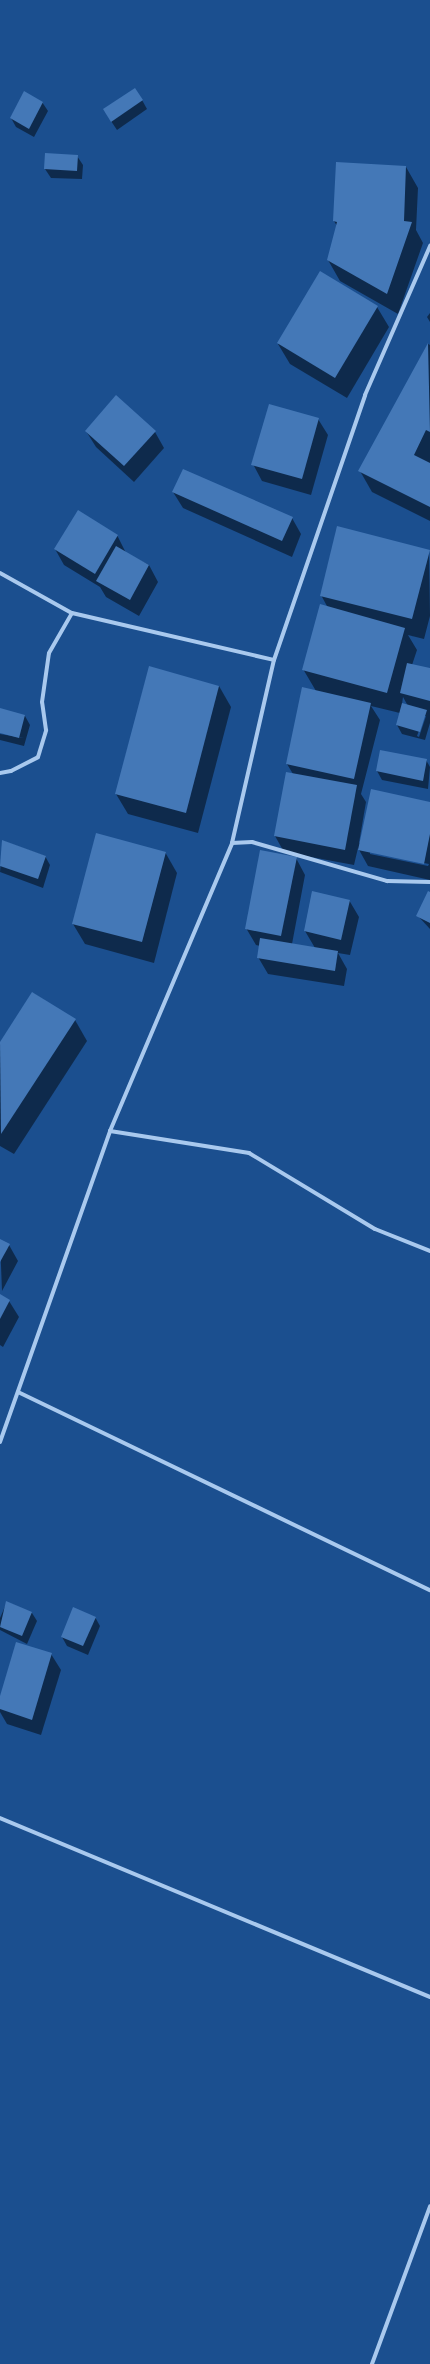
<!DOCTYPE html>
<html>
<head>
<meta charset="utf-8">
<style>
	body { margin:0 }
	#map { position:relative; width:430px; height:2364px; overflow:hidden; background:#1b4f8f; font-family:Inter,sans-serif }
	div>[style] { position:absolute }
	.shadow>* { inset:0; background:#0007 }
	.building>* { inset:0; background:#4478b7 }
	.minor>* { height:4px; margin:-2px; padding:0 2px; transform-origin:2px; border-radius:2px; background:#a9c9ee }
	span { translate:-50% -50%; white-space:nowrap; text-align:center; line-height:1.15; -webkit-text-stroke:4px #1b4f8f; paint-order:stroke }
</style>
</head>
<body>
<div id="map">
	<div class="shadow">
		<div style="clip-path:polygon(142px 100px,147px 109px,117px 130px,109px 118px)"></div>
		<div style="clip-path:polygon(42px 102px,48px 111px,34px 137px,16px 127px,11px 118px)"></div>
		<div style="clip-path:polygon(46px 154px,77px 156px,83px 165px,82px 179px,51px 178px,45px 169px)"></div>
		<div style="clip-path:polygon(406px 167px,418px 188px,416px 230px,423px 243px,398px 314px,340px 281px,328px 260px,337px 226px,334px 221px)"></div>
		<div style="clip-path:polygon(377px 307px,389px 327px,347px 398px,290px 364px,278px 344px)"></div>
		<div style="clip-path:polygon(430px 313px,430px 322px,427px 317px)"></div>
		<div style="clip-path:polygon(428px 344px,430px 345px,430px 521px,372px 492px,360px 471px)"></div>
		<div style="clip-path:polygon(318px 419px,328px 435px,311px 495px,262px 481px,253px 464px)"></div>
		<div style="clip-path:polygon(86px 431px,155px 432px,164px 448px,134px 482px,96px 447px)"></div>
		<div style="clip-path:polygon(173px 492px,292px 518px,301px 534px,292px 557px,183px 508px)"></div>
		<div style="clip-path:polygon(117px 535px,126px 553px,149px 565px,158px 582px,139px 616px,106px 597px,100px 587px,64px 565px,55px 549px)"></div>
		<div style="clip-path:polygon(evenodd,429px 551px,430px 616px,424px 639px,408px 635px,417px 650px,412px 665px,430px 669px,430px 723px,425px 740px,402px 734px,397px 725px,400px 713px,371px 706px,380px 720px,361px 794px,366px 802px,359px 843px,430px 803px,430px 880px,368px 866px,358px 848px,354px 865px,284px 852px,275px 836px,293px 774px,287px 764px,316px 691px,303px 669px,328px 608px,321px 595px,429px 551px,403px 697px,408px 706px,402px 704px,403px 697px,429px 551px,424px 716px,426px 716px,419px 737px,417px 736px,424px 716px,429px 551px,370px 852px,429px 864px,428px 866px,370px 854px,370px 852px)"></div>
		<div style="clip-path:polygon(219px 686px,231px 707px,198px 833px,128px 814px,116px 794px)"></div>
		<div style="clip-path:polygon(0 709px,25px 716px,30px 725px,24px 746px,0 740px,0 734px,24px 738px,0 732px)"></div>
		<div style="clip-path:polygon(381px 751px,426px 760px,430px 767px,428px 789px,382px 780px,377px 771px)"></div>
		<div style="clip-path:polygon(3px 841px,45px 856px,50px 865px,43px 888px,0 872px)"></div>
		<div style="clip-path:polygon(165px 852px,177px 873px,154px 963px,85px 944px,73px 924px)"></div>
		<div style="clip-path:polygon(296px 858px,305px 875px,292px 944px,315px 948px,305px 931px,349px 900px,359px 917px,350px 955px,338px 953px,347px 969px,344px 986px,268px 974px,258px 957px,260px 946px,256px 945px,246px 928px)"></div>
		<div style="clip-path:polygon(430px 893px,430px 929px,418px 916px)"></div>
		<div style="clip-path:polygon(33px 993px,75px 1020px,87px 1041px,14px 1154px,0 1146px,0 1044px)"></div>
		<div style="clip-path:polygon(0 1240px,9px 1245px,18px 1261px,2px 1291px)"></div>
		<div style="clip-path:polygon(0 1296px,9px 1301px,19px 1317px,3px 1347px,0 1345px)"></div>
		<div style="clip-path:polygon(7px 1602px,32px 1613px,37px 1621px,27px 1644px,0 1630px,0 1618px)"></div>
		<div style="clip-path:polygon(95px 1617px,100px 1626px,88px 1655px,67px 1646px,62px 1637px)"></div>
		<div style="clip-path:polygon(51px 1654px,61px 1670px,41px 1735px,7px 1724px,0 1712px,0 1700px)"></div>
	</div>
	<div class="building">
		<div style="clip-path:polygon(135px 88px,143px 100px,111px 122px,103px 109px)"></div>
		<div style="clip-path:polygon(24px 91px,43px 102px,29px 129px,10px 118px)"></div>
		<div style="clip-path:polygon(45px 153px,78px 155px,77px 171px,44px 169px)"></div>
		<div style="clip-path:polygon(336px 162px,406px 166px,404px 221px,412px 222px,387px 294px,327px 260px,337px 222px,333px 221px)"></div>
		<div style="clip-path:polygon(320px 271px,378px 306px,335px 378px,277px 343px)"></div>
		<div style="clip-path:polygon(428px 343px,430px 432px,426px 430px,414px 455px,430px 463px,430px 507px,358px 471px)"></div>
		<div style="clip-path:polygon(116px 395px,156px 431px,124px 466px,85px 431px)"></div>
		<div style="clip-path:polygon(269px 404px,319px 418px,302px 479px,251px 465px)"></div>
		<div style="clip-path:polygon(183px 469px,293px 517px,282px 541px,172px 492px)"></div>
		<div style="clip-path:polygon(78px 510px,118px 535px,95px 574px,54px 549px)"></div>
		<div style="clip-path:polygon(337px 526px,430px 550px,412px 619px,320px 596px)"></div>
		<div style="clip-path:polygon(116px 546px,149px 565px,130px 600px,96px 581px)"></div>
		<div style="clip-path:polygon(320px 604px,405px 628px,387px 693px,302px 670px)"></div>
		<div style="clip-path:polygon(407px 663px,430px 668px,430px 701px,400px 693px)"></div>
		<div style="clip-path:polygon(149px 666px,219px 686px,186px 813px,115px 794px)"></div>
		<div style="clip-path:polygon(302px 687px,371px 703px,354px 779px,286px 764px)"></div>
		<div style="clip-path:polygon(402px 703px,427px 710px,420px 732px,396px 725px)"></div>
		<div style="clip-path:polygon(0 708px,25px 715px,19px 738px,0 733px)"></div>
		<div style="clip-path:polygon(380px 750px,427px 759px,423px 781px,376px 771px)"></div>
		<div style="clip-path:polygon(286px 772px,357px 785px,345px 850px,274px 836px)"></div>
		<div style="clip-path:polygon(371px 789px,430px 802px,430px 834px,424px 864px,358px 850px)"></div>
		<div style="clip-path:polygon(96px 833px,166px 852px,142px 942px,72px 924px)"></div>
		<div style="clip-path:polygon(2px 840px,46px 856px,38px 879px,0 866px)"></div>
		<div style="clip-path:polygon(260px 850px,297px 857px,281px 936px,245px 929px)"></div>
		<div style="clip-path:polygon(312px 891px,350px 900px,341px 940px,304px 931px)"></div>
		<div style="clip-path:polygon(428px 891px,430px 892px,430px 923px,416px 916px)"></div>
		<div style="clip-path:polygon(260px 938px,338px 951px,335px 971px,257px 958px)"></div>
		<div style="clip-path:polygon(32px 992px,76px 1019px,1px 1134px,0 1042px)"></div>
		<div style="clip-path:polygon(0 1239px,10px 1244px,0 1262px)"></div>
		<div style="clip-path:polygon(0 1294px,10px 1300px,0 1319px)"></div>
		<div style="clip-path:polygon(6px 1601px,32px 1612px,22px 1636px,0 1627px)"></div>
		<div style="clip-path:polygon(73px 1607px,96px 1617px,83px 1646px,61px 1637px)"></div>
		<div style="clip-path:polygon(16px 1642px,52px 1653px,32px 1720px,0 1709px,0 1696px)"></div>
	</div>
	<div class="minor">
		<div style="left:0;top:573px;width:82px;rotate:29.1deg"></div>
		<div style="left:72px;top:613px;width:207px;rotate:13.1deg"></div>
		<div style="left:0;top:773px;width:11px;rotate:-10deg"></div>
		<div style="left:11px;top:771px;width:30px;rotate:-27deg"></div>
		<div style="left:38px;top:757px;width:28px;rotate:-73deg"></div>
		<div style="left:46px;top:730px;width:28px;rotate:-98deg"></div>
		<div style="left:42px;top:702px;width:49px;rotate:-81.9deg"></div>
		<div style="left:49px;top:653px;width:46px;rotate:-60.1deg"></div>
		<div style="left:232px;top:843px;width:20px;rotate:-3deg"></div>
		<div style="left:252px;top:842px;width:141px;rotate:16.1deg"></div>
		<div style="left:387px;top:881px;width:43px;rotate:1.3deg"></div>
		<div style="left:110px;top:1131px;width:141px;rotate:9deg"></div>
		<div style="left:249px;top:1153px;width:147px;rotate:31.1deg"></div>
		<div style="left:375px;top:1229px;width:59px;rotate:21.8deg"></div>
		<div style="left:18px;top:1392px;width:457px;rotate:25.7deg"></div>
		<div style="left:0;top:1442px;width:330px;rotate:-70.5deg"></div>
		<div style="left:110px;top:1131px;width:313px;rotate:-67deg"></div>
		<div style="left:232px;top:843px;width:188px;rotate:-77.1deg"></div>
		<div style="left:274px;top:660px;width:280px;rotate:-71deg"></div>
		<div style="left:365px;top:395px;width:163px;rotate:-66.4deg"></div>
		<div style="left:0;top:1818px;width:466px;rotate:22.6deg"></div>
		<div style="left:372px;top:2364px;width:168px;rotate:-69.8deg"></div>
	</div>
</div>
</body>
</html>
